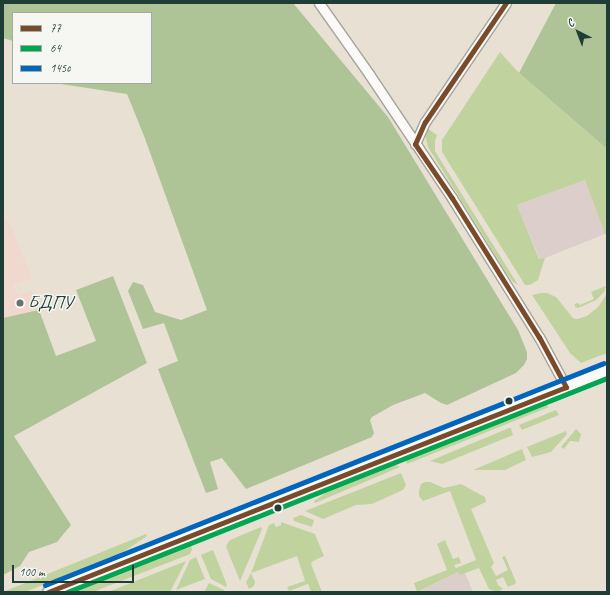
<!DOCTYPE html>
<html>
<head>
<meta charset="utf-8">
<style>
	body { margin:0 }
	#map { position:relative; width:610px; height:595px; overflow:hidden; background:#e8e1d3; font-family:Caveat,sans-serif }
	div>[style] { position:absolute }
	.built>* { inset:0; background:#f0d8ce }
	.industrial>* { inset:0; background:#dcceca }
	.green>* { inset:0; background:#c0d39f }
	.forest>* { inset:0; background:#aec497 }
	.roads { filter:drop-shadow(1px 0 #a4a49b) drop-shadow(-1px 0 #a4a49b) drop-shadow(0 1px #a4a49b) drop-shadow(0 -1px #a4a49b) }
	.minor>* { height:9px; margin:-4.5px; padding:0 4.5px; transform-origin:4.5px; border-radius:4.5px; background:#fcfaf8 }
	.major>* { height:11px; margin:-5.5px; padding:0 5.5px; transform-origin:5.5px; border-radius:5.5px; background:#fcfaf8 }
	.bus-1>* { height:5px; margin:-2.5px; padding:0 2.5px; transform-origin:2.5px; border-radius:2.5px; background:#7a4b2a }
	.bus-2>* { height:5px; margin:-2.5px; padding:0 2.5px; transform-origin:2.5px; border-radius:2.5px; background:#00a651 }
	.bus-3>* { height:5px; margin:-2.5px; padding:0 2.5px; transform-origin:2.5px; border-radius:2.5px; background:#0065bd }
	.dots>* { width:11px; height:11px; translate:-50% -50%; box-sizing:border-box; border:2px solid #f6f6f2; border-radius:50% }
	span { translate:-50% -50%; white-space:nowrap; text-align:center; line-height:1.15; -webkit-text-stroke:3px #f6f6f2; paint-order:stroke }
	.poi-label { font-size:19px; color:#1f3d34 }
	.left { translate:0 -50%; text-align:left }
	.frame { position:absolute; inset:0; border:4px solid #1f3d34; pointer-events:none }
	.legend { position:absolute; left:12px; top:12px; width:140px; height:72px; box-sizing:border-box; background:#f6f6f2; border:1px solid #a0aca6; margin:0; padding:5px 7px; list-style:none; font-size:12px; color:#1f3d34 }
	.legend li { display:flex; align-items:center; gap:8px; height:20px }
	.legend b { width:20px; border:1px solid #a0aca6 }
	.north { position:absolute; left:558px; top:12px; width:40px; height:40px; -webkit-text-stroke:3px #f6f6f2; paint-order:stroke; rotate:318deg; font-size:11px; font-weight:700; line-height:16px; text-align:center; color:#1f3d34 }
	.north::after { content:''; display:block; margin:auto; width:14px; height:18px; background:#1f3d34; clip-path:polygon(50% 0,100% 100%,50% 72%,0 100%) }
	.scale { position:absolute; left:12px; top:565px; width:122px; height:18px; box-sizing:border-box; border:2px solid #1f3d34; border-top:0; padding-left:5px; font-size:12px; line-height:14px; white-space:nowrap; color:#1f3d34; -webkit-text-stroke:3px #f6f6f2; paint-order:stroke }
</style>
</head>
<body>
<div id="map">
	<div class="built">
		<div style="clip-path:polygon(3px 221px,9px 222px,32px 278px,13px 285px,18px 296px,32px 291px,55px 356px,3px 397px)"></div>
	</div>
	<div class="industrial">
		<div style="clip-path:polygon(585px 180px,605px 234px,540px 260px,517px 205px)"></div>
		<div style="clip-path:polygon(458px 572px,465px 573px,473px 592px,418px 592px)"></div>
	</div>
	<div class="green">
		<div style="clip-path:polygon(500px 52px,519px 73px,607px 149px,607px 234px,605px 234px,585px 180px,517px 205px,539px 259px,545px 258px,538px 280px,530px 285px,525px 285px,442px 152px,442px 140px)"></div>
		<div style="clip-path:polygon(427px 128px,437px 135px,435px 141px,435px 151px,518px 285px,513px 282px,507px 274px,428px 147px,425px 135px)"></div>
		<div style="clip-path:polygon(606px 286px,604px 292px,596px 300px,578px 308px,575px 307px,575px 304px,578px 303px,580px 305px,594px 299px,591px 292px)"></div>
		<div style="clip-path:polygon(541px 293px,547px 293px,556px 297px,573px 318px,577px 319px,587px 316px,598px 307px,607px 294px,607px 353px,581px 363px,570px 353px,532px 295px)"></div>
		<div style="clip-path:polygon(544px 403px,549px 407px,407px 464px,406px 461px,408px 458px)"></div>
		<div style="clip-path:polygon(556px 410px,559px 415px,522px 430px,519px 425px)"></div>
		<div style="clip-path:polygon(509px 428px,511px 428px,513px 435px,442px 464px,430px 461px)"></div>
		<div style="clip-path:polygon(576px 429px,581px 434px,579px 442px,570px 441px,564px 449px,561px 447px)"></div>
		<div style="clip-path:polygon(566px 431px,567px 434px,551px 452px,532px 457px,527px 447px)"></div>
		<div style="clip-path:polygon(522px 449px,526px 460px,505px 470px,473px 470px)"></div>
		<div style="clip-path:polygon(393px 464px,400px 467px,315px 503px,314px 501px,329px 491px)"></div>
		<div style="clip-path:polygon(401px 473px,406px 485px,403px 490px,372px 504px,356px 505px,323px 519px,305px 511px)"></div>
		<div style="clip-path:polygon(425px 482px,430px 482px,444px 488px,461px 484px,485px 497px,486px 502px,471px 509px,494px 563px,491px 567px,496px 576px,508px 570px,502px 557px,505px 556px,516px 582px,515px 584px,508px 587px,503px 577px,496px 580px,498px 585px,503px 589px,497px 592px,489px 589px,479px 568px,460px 575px,458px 572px,417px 592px,414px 583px,447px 570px,437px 544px,445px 540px,453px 559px,459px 557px,461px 563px,454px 565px,456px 568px,476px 560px,450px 491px,423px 501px,419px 496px,419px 491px,421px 484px)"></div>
		<div style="clip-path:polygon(301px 515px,314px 520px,312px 527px,294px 521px,293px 518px)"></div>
		<div style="clip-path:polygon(281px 522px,315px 534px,324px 556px,313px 561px,311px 564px,322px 592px,311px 592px,308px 584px,289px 591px,287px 587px,305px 581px,297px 556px,251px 573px,255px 582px,254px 586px,249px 589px,246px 582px,251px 573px,269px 525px,274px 523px,276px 527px,281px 525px)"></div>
		<div style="clip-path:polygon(261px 527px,262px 529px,240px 581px,226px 547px,227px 544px,230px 540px)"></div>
		<div style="clip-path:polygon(146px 534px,147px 536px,119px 555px,25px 592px,3px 592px)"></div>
		<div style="clip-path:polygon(191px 544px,192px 550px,190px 554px,185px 556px,93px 592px,71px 592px)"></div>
		<div style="clip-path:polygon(213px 550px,227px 585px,226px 587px,211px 579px,201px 555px)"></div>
		<div style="clip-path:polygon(196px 557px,205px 579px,176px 590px,190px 560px)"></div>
		<div style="clip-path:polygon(186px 561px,170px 592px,108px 592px)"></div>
		<div style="clip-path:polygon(209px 583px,224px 590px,225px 592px,204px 592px)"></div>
	</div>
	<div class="forest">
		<div style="clip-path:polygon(3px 3px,293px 3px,388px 117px,518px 330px,527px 352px,527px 359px,524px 365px,516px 373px,447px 405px,441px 403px,425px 393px,393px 405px,372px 417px,370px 420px,374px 433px,372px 437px,246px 489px,222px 458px,210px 462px,218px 489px,206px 493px,158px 369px,178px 361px,164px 323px,143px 329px,128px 291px,133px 282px,143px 285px,155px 312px,181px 320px,207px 310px,144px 136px,127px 94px,54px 83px,151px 83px,151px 13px,13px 13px,13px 41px,3px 38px)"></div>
		<div style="clip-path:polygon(556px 3px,607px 3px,607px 149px,519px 73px)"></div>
		<div style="clip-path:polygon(113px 276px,147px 363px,14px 436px,71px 525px,57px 542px,29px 552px,20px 566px,3px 575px,3px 318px,39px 310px,56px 356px,96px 341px,76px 290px)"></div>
	</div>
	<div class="roads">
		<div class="minor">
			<div style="left:319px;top:3px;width:87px;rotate:54.8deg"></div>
			<div style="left:369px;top:74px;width:149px;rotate:56.2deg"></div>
			<div style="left:452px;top:198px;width:164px;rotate:58deg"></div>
			<div style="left:539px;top:337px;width:57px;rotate:61.6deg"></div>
			<div style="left:415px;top:144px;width:24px;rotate:-66deg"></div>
			<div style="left:425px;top:122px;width:144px;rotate:-55.8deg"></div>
		</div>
		<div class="major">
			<div style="left:48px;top:592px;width:601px;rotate:-21.66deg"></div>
		</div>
	</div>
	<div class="bus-1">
		<div style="left:415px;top:144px;width:65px;rotate:55.6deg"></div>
		<div style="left:452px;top:198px;width:164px;rotate:58deg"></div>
		<div style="left:539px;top:337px;width:57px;rotate:61.6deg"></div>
		<div style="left:415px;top:144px;width:24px;rotate:-66deg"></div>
		<div style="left:425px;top:122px;width:144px;rotate:-55.8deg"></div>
		<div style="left:48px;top:592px;width:557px;rotate:-21.59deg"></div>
	</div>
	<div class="bus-2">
		<div style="left:67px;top:592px;width:581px;rotate:-21.62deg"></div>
	</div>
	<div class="bus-3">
		<div style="left:45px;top:585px;width:601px;rotate:-21.66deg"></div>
	</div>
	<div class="dots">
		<div style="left:20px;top:303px;background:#65766c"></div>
		<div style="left:509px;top:401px;background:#1f3d34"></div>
		<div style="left:278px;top:508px;background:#1f3d34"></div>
	</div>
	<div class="poi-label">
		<span class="left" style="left:28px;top:303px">БДПУ</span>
	</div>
	<div class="frame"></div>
	<ul class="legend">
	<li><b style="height:5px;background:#7a4b2a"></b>77</li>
	<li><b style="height:5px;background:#00a651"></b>64</li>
	<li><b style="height:5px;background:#0065bd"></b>145с</li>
	</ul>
	<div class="north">С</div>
	<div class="scale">100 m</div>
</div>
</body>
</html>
